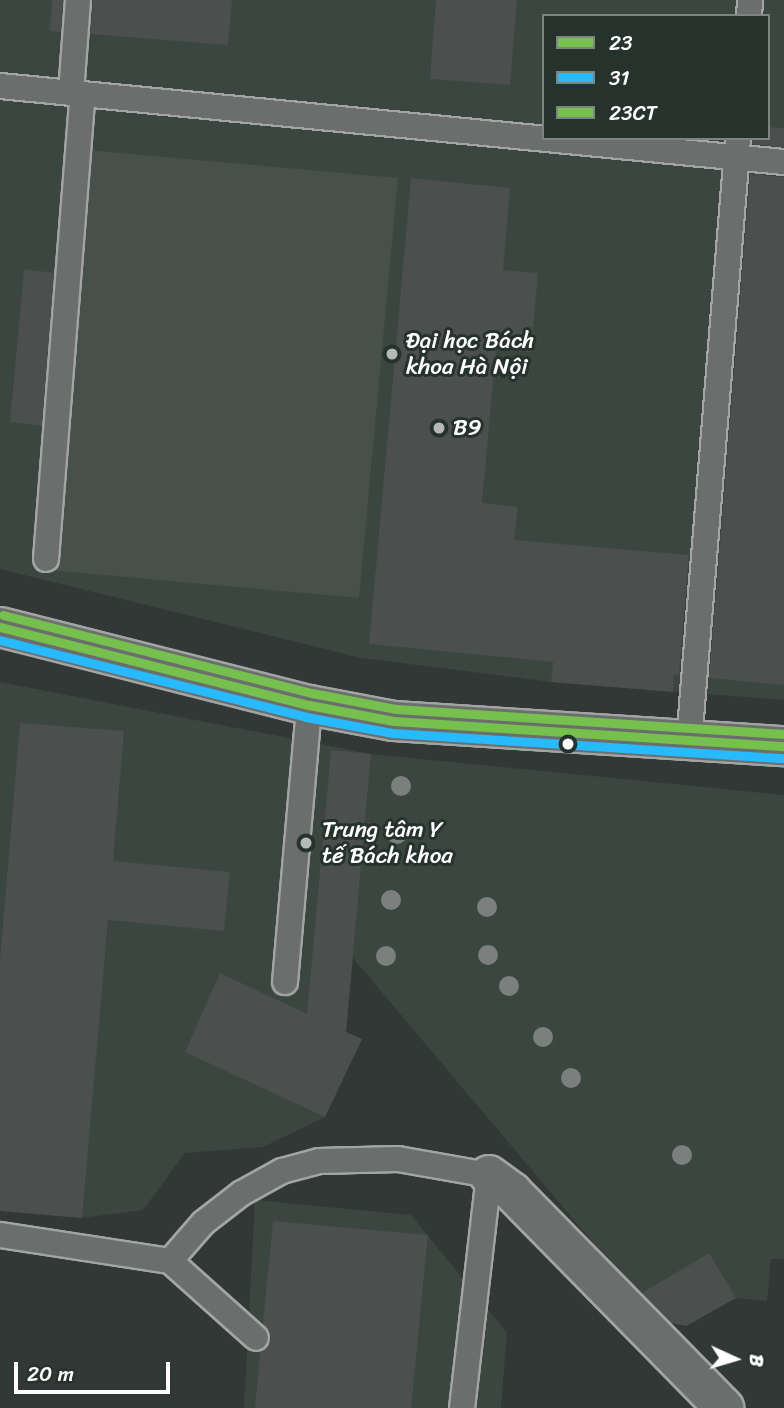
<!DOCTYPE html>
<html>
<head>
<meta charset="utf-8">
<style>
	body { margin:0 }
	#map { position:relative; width:784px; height:1408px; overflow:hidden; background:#323835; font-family:Sriracha,sans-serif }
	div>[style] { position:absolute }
	.built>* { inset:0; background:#3b4640 }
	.green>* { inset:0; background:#47504b }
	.building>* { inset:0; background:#4b4f4d }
	.roads { filter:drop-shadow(2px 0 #a3a5a4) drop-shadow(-2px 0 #a3a5a4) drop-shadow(0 2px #a3a5a4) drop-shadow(0 -2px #a3a5a4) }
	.service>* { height:24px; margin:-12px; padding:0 12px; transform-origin:12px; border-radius:12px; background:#6b6e6d }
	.minor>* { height:38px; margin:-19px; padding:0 19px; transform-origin:19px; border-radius:19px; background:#6b6e6d }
	.tertiary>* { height:38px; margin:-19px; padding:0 19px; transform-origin:19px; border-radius:19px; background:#6b6e6d }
	.bus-1>* { height:9px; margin:-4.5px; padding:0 4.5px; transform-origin:4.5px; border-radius:4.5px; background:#76c04d }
	.bus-2>* { height:9px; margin:-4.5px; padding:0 4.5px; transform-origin:4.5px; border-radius:4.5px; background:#27baff }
	.bus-3>* { height:9px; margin:-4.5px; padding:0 4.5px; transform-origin:4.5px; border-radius:4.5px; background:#76c04d }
	.trees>* { width:20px; height:20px; margin:-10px; border-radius:50%; background:#7b807e }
	.dots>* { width:19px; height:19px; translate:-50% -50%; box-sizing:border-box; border:4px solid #26332d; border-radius:50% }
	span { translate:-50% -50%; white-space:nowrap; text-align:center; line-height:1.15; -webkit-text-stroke:6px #26332d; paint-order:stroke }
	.poi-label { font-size:23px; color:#fff }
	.left { translate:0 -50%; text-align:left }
	.legend { position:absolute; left:542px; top:14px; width:228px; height:126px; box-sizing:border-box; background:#26332d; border:2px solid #7d8581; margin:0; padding:9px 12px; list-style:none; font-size:21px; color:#fff }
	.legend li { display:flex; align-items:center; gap:14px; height:35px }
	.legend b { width:35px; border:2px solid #7d8581 }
	.north { position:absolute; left:700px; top:1324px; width:70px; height:70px; -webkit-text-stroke:5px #26332d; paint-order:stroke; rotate:94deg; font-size:19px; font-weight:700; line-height:28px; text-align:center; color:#fff }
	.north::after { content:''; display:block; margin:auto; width:24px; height:32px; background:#fff; clip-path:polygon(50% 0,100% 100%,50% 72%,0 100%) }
	.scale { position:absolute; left:14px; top:1362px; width:156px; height:32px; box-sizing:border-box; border:4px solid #fff; border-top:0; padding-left:9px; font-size:21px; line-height:24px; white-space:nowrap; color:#fff; -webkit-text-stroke:5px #26332d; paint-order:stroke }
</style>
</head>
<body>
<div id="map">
	<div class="built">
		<div style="clip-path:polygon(evenodd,0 0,784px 0,784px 700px,551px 682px,361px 658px,0 569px,0 0,544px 16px,768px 16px,768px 138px,544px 138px,544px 16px)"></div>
		<div style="clip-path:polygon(0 682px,371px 754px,784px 795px,784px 1259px,771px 1259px,767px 1301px,736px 1298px,686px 1326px,659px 1321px,353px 958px,346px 1032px,362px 1039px,325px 1117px,263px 1147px,185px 1153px,143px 1210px,82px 1218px,0 1210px)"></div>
		<div style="clip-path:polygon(255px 1200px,411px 1215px,507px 1333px,501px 1408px,244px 1408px)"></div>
	</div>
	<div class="green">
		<div style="clip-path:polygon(87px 150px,398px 178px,359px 598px,49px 570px)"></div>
	</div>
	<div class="building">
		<div style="clip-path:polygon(52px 0,63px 0,61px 32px,50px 31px)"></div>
		<div style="clip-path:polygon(93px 0,232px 0,228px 45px,90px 34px)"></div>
		<div style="clip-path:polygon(436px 0,517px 0,510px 85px,430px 79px)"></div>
		<div style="clip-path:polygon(768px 127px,784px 128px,784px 147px,752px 144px,753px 138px,768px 138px)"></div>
		<div style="clip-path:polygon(750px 174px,784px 177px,784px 685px,709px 678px)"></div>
		<div style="clip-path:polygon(411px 178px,510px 188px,503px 270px,538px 273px,531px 352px,496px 349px,482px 503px,518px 507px,514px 540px,689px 555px,679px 675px,674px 675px,673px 692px,551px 682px,553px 662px,369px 644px)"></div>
		<div style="clip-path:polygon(24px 269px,54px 273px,42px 426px,10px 422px)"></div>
		<div style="clip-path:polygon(20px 723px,124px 731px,113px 861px,230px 872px,224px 931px,108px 920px,82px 1218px,0 1211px,0 960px)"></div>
		<div style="clip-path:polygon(331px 750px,371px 754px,346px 1032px,362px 1039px,325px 1117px,185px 1052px,220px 973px,307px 1014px)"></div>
		<div style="clip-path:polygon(273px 1221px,428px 1235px,411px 1408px,255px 1408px,260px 1352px,271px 1340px,263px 1324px)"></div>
		<div style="clip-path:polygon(709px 1253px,736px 1298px,686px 1326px,671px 1323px,642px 1293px)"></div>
	</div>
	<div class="roads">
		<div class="service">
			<div style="left:749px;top:16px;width:16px;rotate:-86deg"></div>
			<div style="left:0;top:86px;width:788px;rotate:5.54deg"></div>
			<div style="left:71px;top:93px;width:93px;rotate:-85.7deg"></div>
			<div style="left:46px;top:559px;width:466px;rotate:-85.5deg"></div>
			<div style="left:689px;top:742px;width:606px;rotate:-85.36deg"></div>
			<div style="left:285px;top:982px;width:278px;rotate:-85deg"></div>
			<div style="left:0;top:1235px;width:172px;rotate:8.7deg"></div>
			<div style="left:170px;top:1261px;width:115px;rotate:41.8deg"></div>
			<div style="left:170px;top:1261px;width:50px;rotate:-49deg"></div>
			<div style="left:203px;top:1223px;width:49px;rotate:-37.6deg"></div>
			<div style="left:242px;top:1193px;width:46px;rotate:-28.8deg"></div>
			<div style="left:282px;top:1171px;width:38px;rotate:-15deg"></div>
			<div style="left:319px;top:1161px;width:79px;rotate:-1.5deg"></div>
			<div style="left:398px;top:1159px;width:92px;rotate:10deg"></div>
			<div style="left:489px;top:1175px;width:235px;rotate:96.6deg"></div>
		</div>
		<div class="minor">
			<div style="left:489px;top:1175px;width:29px;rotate:36deg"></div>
			<div style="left:512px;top:1192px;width:303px;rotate:45.5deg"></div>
		</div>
		<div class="tertiary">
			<div style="left:0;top:627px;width:319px;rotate:14.2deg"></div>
			<div style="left:309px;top:705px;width:86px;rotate:10.7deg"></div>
			<div style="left:394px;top:721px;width:391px;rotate:3.7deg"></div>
		</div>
	</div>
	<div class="bus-1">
		<div style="left:0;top:627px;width:319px;rotate:14.2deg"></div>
		<div style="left:309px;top:705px;width:86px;rotate:10.7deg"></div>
		<div style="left:394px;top:721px;width:391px;rotate:3.7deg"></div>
	</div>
	<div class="bus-2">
		<div style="left:0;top:640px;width:316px;rotate:14.1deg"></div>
		<div style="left:306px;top:717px;width:87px;rotate:10.5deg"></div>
		<div style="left:392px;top:733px;width:392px;rotate:3.7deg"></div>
	</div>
	<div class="bus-3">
		<div style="left:3px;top:615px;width:319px;rotate:14.2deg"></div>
		<div style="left:312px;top:693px;width:86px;rotate:10.8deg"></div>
		<div style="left:396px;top:709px;width:389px;rotate:3.7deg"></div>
	</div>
	<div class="trees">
		<div style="left:401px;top:786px"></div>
		<div style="left:397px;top:834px"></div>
		<div style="left:391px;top:900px"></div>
		<div style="left:487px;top:907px"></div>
		<div style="left:488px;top:955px"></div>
		<div style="left:386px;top:956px"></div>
		<div style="left:509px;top:986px"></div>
		<div style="left:543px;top:1037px"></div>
		<div style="left:571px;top:1078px"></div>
		<div style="left:682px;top:1155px"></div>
	</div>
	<div class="dots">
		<div style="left:392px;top:354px;background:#b7b9b8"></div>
		<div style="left:439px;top:428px;background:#b7b9b8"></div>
		<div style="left:568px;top:744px;background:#fff"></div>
		<div style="left:306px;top:843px;background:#b7b9b8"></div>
	</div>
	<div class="poi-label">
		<span class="left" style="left:406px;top:354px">Đại học Bách<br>khoa Hà Nội</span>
		<span class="left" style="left:453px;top:428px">B9</span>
		<span class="left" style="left:322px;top:843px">Trung tâm Y<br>tế Bách khoa</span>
	</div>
	<ul class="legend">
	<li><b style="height:9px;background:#76c04d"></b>23</li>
	<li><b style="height:9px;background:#27baff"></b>31</li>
	<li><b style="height:9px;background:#76c04d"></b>23CT</li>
	</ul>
	<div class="north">B</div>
	<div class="scale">20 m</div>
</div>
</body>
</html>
